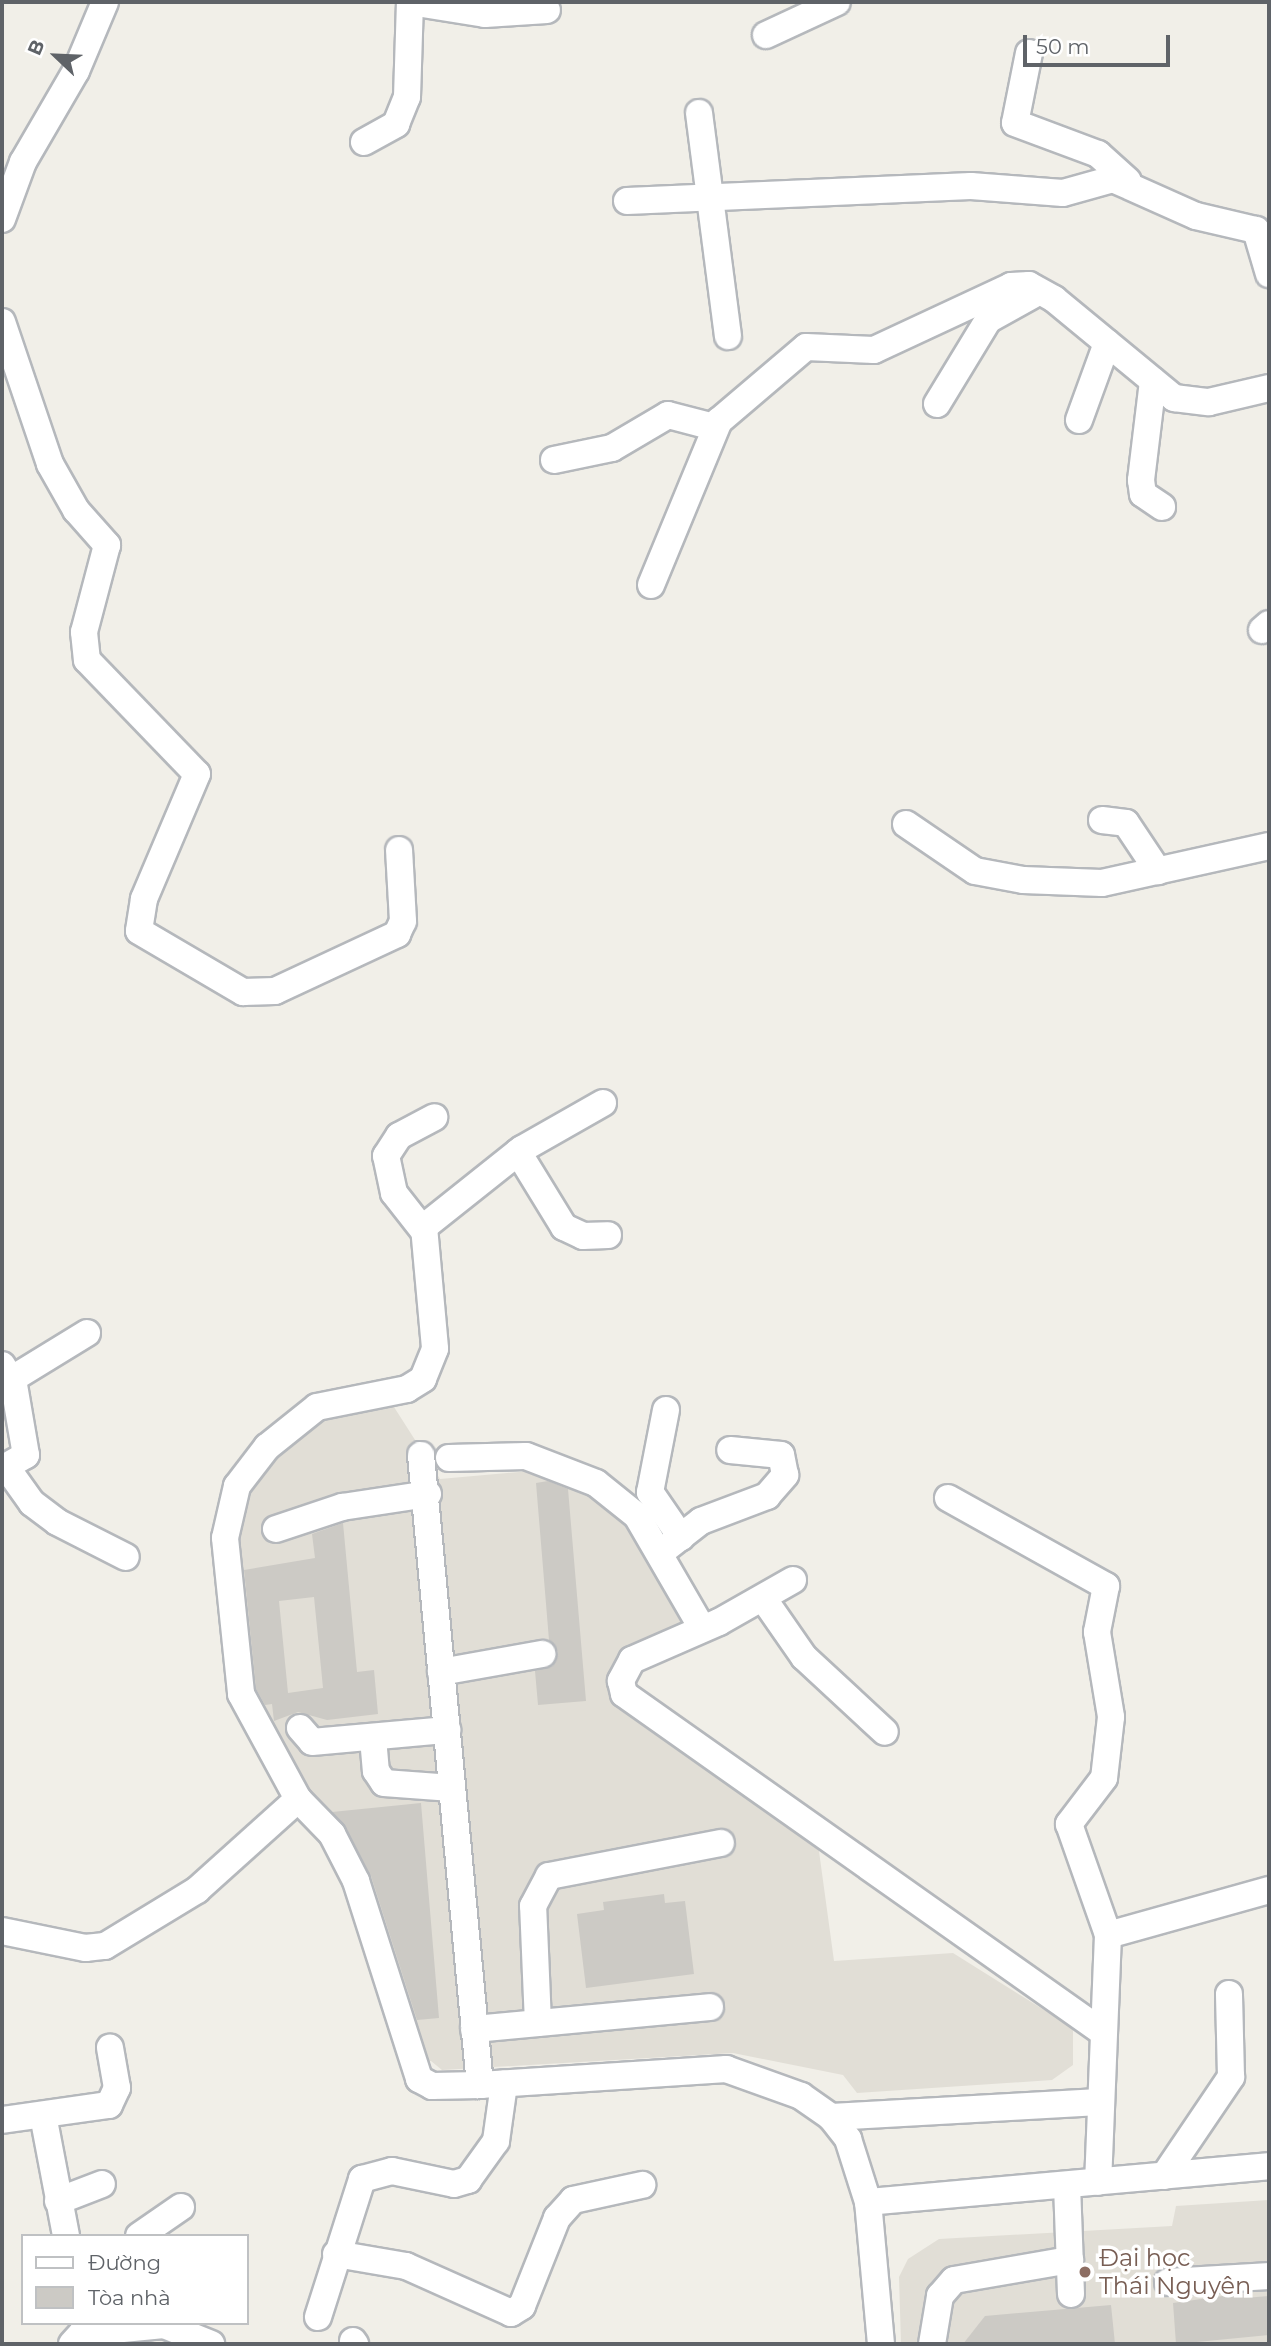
<!DOCTYPE html>
<html>
<head>
<meta charset="utf-8">
<style>
	body { margin:0 }
	#map { position:relative; width:1271px; height:2346px; overflow:hidden; background:#f1efe8; font-family:Montserrat,sans-serif }
	div>[style] { position:absolute }
	.education>* { inset:0; background:#e1ded6 }
	.building>* { inset:0; background:#cccac5 }
	.roads { filter:drop-shadow(2px 0 #b5b8bc) drop-shadow(-2px 0 #b5b8bc) drop-shadow(0 2px #b5b8bc) drop-shadow(0 -2px #b5b8bc) }
	.minor>* { height:26px; margin:-13px; padding:0 13px; transform-origin:13px; border-radius:13px; background:#fff }
	.dots>* { width:19px; height:19px; translate:-50% -50%; box-sizing:border-box; border:4px solid #fff; border-radius:50% }
	span { translate:-50% -50%; white-space:nowrap; text-align:center; line-height:1.15; -webkit-text-stroke:7px #fff; paint-order:stroke }
	.education-label { font-size:24px; color:#785e54 }
	.left { translate:0 -50%; text-align:left }
	.frame { position:absolute; inset:0; border:4px solid #5f6368; pointer-events:none }
	.legend { position:absolute; left:21px; top:2234px; width:228px; height:91px; box-sizing:border-box; background:#fff; border:2px solid #bfc1c3; margin:0; padding:9px 12px; list-style:none; font-size:21px; color:#5f6368 }
	.legend li { display:flex; align-items:center; gap:14px; height:35px }
	.legend b { width:35px; border:2px solid #bfc1c3 }
	.north { position:absolute; left:21px; top:21px; width:70px; height:70px; -webkit-text-stroke:5px #fff; paint-order:stroke; rotate:293deg; font-size:19px; font-weight:700; line-height:28px; text-align:center; color:#5f6368 }
	.north::after { content:''; display:block; margin:auto; width:24px; height:32px; background:#5f6368; clip-path:polygon(50% 0,100% 100%,50% 72%,0 100%) }
	.scale { position:absolute; left:1023px; top:35px; width:147px; height:32px; box-sizing:border-box; border:4px solid #5f6368; border-top:0; padding-left:9px; font-size:21px; line-height:24px; white-space:nowrap; color:#5f6368; -webkit-text-stroke:5px #fff; paint-order:stroke }
</style>
</head>
<body>
<div id="map">
	<div class="education">
		<div style="clip-path:polygon(383px 1403px,394px 1407px,440px 1479px,542px 1470px,591px 1490px,630px 1528px,684px 1614px,682px 1629px,613px 1684px,818px 1844px,834px 1961px,953px 1953px,1073px 2028px,1073px 2065px,1052px 2080px,857px 2093px,843px 2075px,733px 2053px,442px 2070px,431px 2061px,416px 2062px,380px 1932px,250px 1711px,231px 1510px,267px 1457px,330px 1406px)"></div>
		<div style="clip-path:polygon(1269px 2200px,1269px 2344px,901px 2344px,899px 2277px,908px 2259px,939px 2239px,1172px 2226px,1176px 2206px)"></div>
	</div>
	<div class="building">
		<div style="clip-path:polygon(548px 1481px,568px 1489px,586px 1701px,538px 1705px,535px 1671px,553px 1666px,558px 1652px,549px 1640px,536px 1483px)"></div>
		<div style="clip-path:polygon(evenodd,343px 1523px,357px 1672px,374px 1670px,378px 1714px,327px 1720px,298px 1712px,274px 1721px,272px 1704px,265px 1705px,256px 1689px,244px 1570px,315px 1558px,312px 1534px,343px 1523px,314px 1597px,323px 1688px,288px 1693px,279px 1601px,314px 1597px)"></div>
		<div style="clip-path:polygon(421px 1803px,439px 2018px,417px 2020px,371px 1876px,332px 1812px)"></div>
		<div style="clip-path:polygon(664px 1894px,665px 1903px,685px 1901px,694px 1974px,586px 1988px,577px 1914px,604px 1910px,603px 1902px)"></div>
		<div style="clip-path:polygon(1244px 2293px,1244px 2298px,1269px 2296px,1269px 2335px,1176px 2344px,1173px 2303px)"></div>
		<div style="clip-path:polygon(1111px 2305px,1115px 2344px,963px 2344px,985px 2316px)"></div>
	</div>
	<div class="roads">
		<div class="minor">
			<div style="left:766px;top:35px;width:78px;rotate:-24.9deg"></div>
			<div style="left:1029px;top:53px;width:71px;rotate:101.3deg"></div>
			<div style="left:1015px;top:123px;width:89px;rotate:20.5deg"></div>
			<div style="left:1098px;top:154px;width:40px;rotate:42deg"></div>
			<div style="left:699px;top:113px;width:225px;rotate:82.6deg"></div>
			<div style="left:364px;top:142px;width:37px;rotate:-29deg"></div>
			<div style="left:396px;top:124px;width:29px;rotate:-68deg"></div>
			<div style="left:407px;top:97px;width:95px;rotate:-88.2deg"></div>
			<div style="left:410px;top:2px;width:76px;rotate:9.1deg"></div>
			<div style="left:485px;top:14px;width:62px;rotate:-3.7deg"></div>
			<div style="left:627px;top:201px;width:344px;rotate:-2.5deg"></div>
			<div style="left:971px;top:186px;width:92px;rotate:4.4deg"></div>
			<div style="left:1063px;top:193px;width:52px;rotate:-15.6deg"></div>
			<div style="left:1113px;top:179px;width:91px;rotate:24deg"></div>
			<div style="left:1196px;top:216px;width:62px;rotate:13.1deg"></div>
			<div style="left:1256px;top:230px;width:46px;rotate:73.5deg"></div>
			<div style="left:2px;top:219px;width:61px;rotate:-69.8deg"></div>
			<div style="left:23px;top:162px;width:105px;rotate:-59.8deg"></div>
			<div style="left:76px;top:71px;width:75px;rotate:-67.2deg"></div>
			<div style="left:2px;top:322px;width:150px;rotate:71.3deg"></div>
			<div style="left:50px;top:464px;width:53px;rotate:60.5deg"></div>
			<div style="left:76px;top:510px;width:47px;rotate:48.5deg"></div>
			<div style="left:107px;top:545px;width:90px;rotate:104.8deg"></div>
			<div style="left:84px;top:632px;width:28px;rotate:84deg"></div>
			<div style="left:87px;top:660px;width:158px;rotate:46deg"></div>
			<div style="left:197px;top:774px;width:136px;rotate:113deg"></div>
			<div style="left:144px;top:899px;width:32px;rotate:99deg"></div>
			<div style="left:139px;top:931px;width:121px;rotate:30.4deg"></div>
			<div style="left:243px;top:992px;width:32px;rotate:-2deg"></div>
			<div style="left:275px;top:991px;width:135px;rotate:-25deg"></div>
			<div style="left:397px;top:934px;width:14px;rotate:-65deg"></div>
			<div style="left:403px;top:921px;width:71px;rotate:-93.2deg"></div>
			<div style="left:1153px;top:381px;width:100px;rotate:96.9deg"></div>
			<div style="left:1141px;top:480px;width:14px;rotate:82deg"></div>
			<div style="left:1143px;top:494px;width:23px;rotate:34deg"></div>
			<div style="left:937px;top:404px;width:98px;rotate:-58.7deg"></div>
			<div style="left:988px;top:320px;width:51px;rotate:-29.1deg"></div>
			<div style="left:1079px;top:420px;width:82px;rotate:-70deg"></div>
			<div style="left:554px;top:460px;width:59px;rotate:-11.7deg"></div>
			<div style="left:612px;top:448px;width:65px;rotate:-30.5deg"></div>
			<div style="left:668px;top:415px;width:48px;rotate:14.6deg"></div>
			<div style="left:651px;top:585px;width:178px;rotate:-67.5deg"></div>
			<div style="left:719px;top:421px;width:114px;rotate:-40.4deg"></div>
			<div style="left:806px;top:347px;width:68px;rotate:2.5deg"></div>
			<div style="left:874px;top:350px;width:151px;rotate:-25deg"></div>
			<div style="left:1011px;top:286px;width:18px;rotate:-3deg"></div>
			<div style="left:1029px;top:285px;width:29px;rotate:29deg"></div>
			<div style="left:1054px;top:299px;width:156px;rotate:39.5deg"></div>
			<div style="left:1174px;top:398px;width:35px;rotate:7deg"></div>
			<div style="left:1209px;top:402px;width:62px;rotate:-13.1deg"></div>
			<div style="left:1262px;top:630px;width:9px;rotate:-41deg"></div>
			<div style="left:1102px;top:820px;width:24px;rotate:7deg"></div>
			<div style="left:1126px;top:823px;width:58px;rotate:56.3deg"></div>
			<div style="left:906px;top:824px;width:83px;rotate:34.3deg"></div>
			<div style="left:975px;top:871px;width:49px;rotate:10.6deg"></div>
			<div style="left:1023px;top:880px;width:79px;rotate:2.2deg"></div>
			<div style="left:1102px;top:883px;width:171px;rotate:-12.5deg"></div>
			<div style="left:603px;top:1103px;width:93px;rotate:150.4deg"></div>
			<div style="left:522px;top:1149px;width:125px;rotate:141.5deg"></div>
			<div style="left:424px;top:1227px;width:122px;rotate:84.8deg"></div>
			<div style="left:435px;top:1349px;width:32px;rotate:112deg"></div>
			<div style="left:423px;top:1379px;width:19px;rotate:148deg"></div>
			<div style="left:407px;top:1389px;width:92px;rotate:168.7deg"></div>
			<div style="left:317px;top:1407px;width:64px;rotate:141.3deg"></div>
			<div style="left:267px;top:1447px;width:49px;rotate:127.6deg"></div>
			<div style="left:237px;top:1486px;width:53px;rotate:103deg"></div>
			<div style="left:225px;top:1538px;width:157px;rotate:84.1deg"></div>
			<div style="left:241px;top:1694px;width:119px;rotate:61.5deg"></div>
			<div style="left:298px;top:1799px;width:49px;rotate:45.8deg"></div>
			<div style="left:332px;top:1834px;width:53px;rotate:62.9deg"></div>
			<div style="left:356px;top:1881px;width:208px;rotate:72.3deg"></div>
			<div style="left:419px;top:2079px;width:15px;rotate:28deg"></div>
			<div style="left:432px;top:2086px;width:48px;rotate:-1.2deg"></div>
			<div style="left:480px;top:2085px;width:247px;rotate:-3.7deg"></div>
			<div style="left:726px;top:2069px;width:80px;rotate:19.8deg"></div>
			<div style="left:801px;top:2096px;width:37px;rotate:35deg"></div>
			<div style="left:831px;top:2117px;width:28px;rotate:52deg"></div>
			<div style="left:848px;top:2139px;width:66px;rotate:72.4deg"></div>
			<div style="left:518px;top:1152px;width:88px;rotate:58.5deg"></div>
			<div style="left:564px;top:1227px;width:21px;rotate:25deg"></div>
			<div style="left:583px;top:1236px;width:25px;rotate:-2deg"></div>
			<div style="left:423px;top:1230px;width:47px;rotate:-128.1deg"></div>
			<div style="left:394px;top:1193px;width:38px;rotate:-102deg"></div>
			<div style="left:386px;top:1156px;width:24px;rotate:-57deg"></div>
			<div style="left:399px;top:1136px;width:40px;rotate:-28deg"></div>
			<div style="left:2px;top:1365px;width:23px;rotate:59deg"></div>
			<div style="left:14px;top:1385px;width:71px;rotate:80.3deg"></div>
			<div style="left:26px;top:1455px;width:28px;rotate:150deg"></div>
			<div style="left:12px;top:1379px;width:88px;rotate:-31.5deg"></div>
			<div style="left:666px;top:1410px;width:84px;rotate:101deg"></div>
			<div style="left:650px;top:1492px;width:55px;rotate:55.4deg"></div>
			<div style="left:421px;top:1455px;width:633px;rotate:84.65deg"></div>
			<div style="left:449px;top:1458px;width:77px;rotate:-1.5deg"></div>
			<div style="left:526px;top:1456px;width:75px;rotate:21.1deg"></div>
			<div style="left:596px;top:1483px;width:53px;rotate:38.8deg"></div>
			<div style="left:637px;top:1516px;width:129px;rotate:59.9deg"></div>
			<div style="left:7px;top:1468px;width:43px;rotate:54.5deg"></div>
			<div style="left:32px;top:1503px;width:31px;rotate:37deg"></div>
			<div style="left:57px;top:1522px;width:77px;rotate:26.9deg"></div>
			<div style="left:948px;top:1498px;width:181px;rotate:29.1deg"></div>
			<div style="left:1106px;top:1586px;width:47px;rotate:101.1deg"></div>
			<div style="left:1097px;top:1632px;width:86px;rotate:80.6deg"></div>
			<div style="left:1111px;top:1717px;width:61px;rotate:96.5deg"></div>
			<div style="left:1104px;top:1778px;width:58px;rotate:127.3deg"></div>
			<div style="left:1069px;top:1824px;width:118px;rotate:70.6deg"></div>
			<div style="left:1108px;top:1935px;width:247px;rotate:92.3deg"></div>
			<div style="left:276px;top:1529px;width:70px;rotate:-18.4deg"></div>
			<div style="left:342px;top:1507px;width:87px;rotate:-8.6deg"></div>
			<div style="left:660px;top:1553px;width:52px;rotate:-38deg"></div>
			<div style="left:701px;top:1521px;width:71px;rotate:-20.7deg"></div>
			<div style="left:767px;top:1496px;width:28px;rotate:-49deg"></div>
			<div style="left:785px;top:1475px;width:20px;rotate:-101deg"></div>
			<div style="left:781px;top:1455px;width:51px;rotate:-174.4deg"></div>
			<div style="left:793px;top:1580px;width:85px;rotate:150.4deg"></div>
			<div style="left:719px;top:1622px;width:95px;rotate:156.4deg"></div>
			<div style="left:632px;top:1660px;width:24px;rotate:118deg"></div>
			<div style="left:621px;top:1681px;width:13px;rotate:77deg"></div>
			<div style="left:624px;top:1694px;width:584px;rotate:35.24deg"></div>
			<div style="left:763px;top:1598px;width:72px;rotate:55.2deg"></div>
			<div style="left:804px;top:1657px;width:110px;rotate:42.8deg"></div>
			<div style="left:441px;top:1672px;width:103px;rotate:-10.1deg"></div>
			<div style="left:300px;top:1728px;width:18px;rotate:49deg"></div>
			<div style="left:312px;top:1742px;width:136px;rotate:-5.1deg"></div>
			<div style="left:373px;top:1738px;width:33px;rotate:85deg"></div>
			<div style="left:376px;top:1771px;width:14px;rotate:56deg"></div>
			<div style="left:384px;top:1783px;width:68px;rotate:4.2deg"></div>
			<div style="left:2px;top:1931px;width:85px;rotate:11.6deg"></div>
			<div style="left:85px;top:1948px;width:20px;rotate:-6deg"></div>
			<div style="left:105px;top:1946px;width:108px;rotate:-31.3deg"></div>
			<div style="left:197px;top:1890px;width:136px;rotate:-42deg"></div>
			<div style="left:1108px;top:1935px;width:167px;rotate:-15.6deg"></div>
			<div style="left:538px;top:2023px;width:117px;rotate:-92.4deg"></div>
			<div style="left:533px;top:1906px;width:34px;rotate:-62deg"></div>
			<div style="left:549px;top:1876px;width:175px;rotate:-10.9deg"></div>
			<div style="left:474px;top:2029px;width:237px;rotate:-5.3deg"></div>
			<div style="left:43px;top:2115px;width:123px;rotate:79.2deg"></div>
			<div style="left:831px;top:2117px;width:269px;rotate:-3.2deg"></div>
			<div style="left:2px;top:2120px;width:108px;rotate:-8deg"></div>
			<div style="left:109px;top:2105px;width:19px;rotate:-65deg"></div>
			<div style="left:117px;top:2088px;width:41px;rotate:-99.9deg"></div>
			<div style="left:1164px;top:2176px;width:120px;rotate:-55.9deg"></div>
			<div style="left:1231px;top:2077px;width:83px;rotate:-91.4deg"></div>
			<div style="left:1067px;top:2185px;width:109px;rotate:87.9deg"></div>
			<div style="left:58px;top:2201px;width:47px;rotate:-21.1deg"></div>
			<div style="left:139px;top:2236px;width:51px;rotate:-34.6deg"></div>
			<div style="left:336px;top:2254px;width:71px;rotate:9.7deg"></div>
			<div style="left:406px;top:2266px;width:115px;rotate:24.1deg"></div>
			<div style="left:511px;top:2313px;width:13px;rotate:-32deg"></div>
			<div style="left:522px;top:2306px;width:95px;rotate:-68.3deg"></div>
			<div style="left:557px;top:2218px;width:24px;rotate:-48deg"></div>
			<div style="left:573px;top:2200px;width:71px;rotate:-12.3deg"></div>
			<div style="left:1168px;top:2282px;width:101px;rotate:-3.4deg"></div>
			<div style="left:318px;top:2317px;width:145px;rotate:-72.3deg"></div>
			<div style="left:362px;top:2179px;width:31px;rotate:-15deg"></div>
			<div style="left:392px;top:2171px;width:63px;rotate:11.8deg"></div>
			<div style="left:454px;top:2184px;width:15px;rotate:-16deg"></div>
			<div style="left:468px;top:2180px;width:48px;rotate:-54.3deg"></div>
			<div style="left:496px;top:2141px;width:58px;rotate:-82deg"></div>
			<div style="left:353px;top:2341px;width:4px;rotate:56deg"></div>
			<div style="left:72px;top:2344px;width:15px;rotate:-48deg"></div>
			<div style="left:82px;top:2333px;width:82px;rotate:-5.6deg"></div>
			<div style="left:164px;top:2325px;width:51px;rotate:22deg"></div>
			<div style="left:881px;top:2344px;width:143px;rotate:-95.2deg"></div>
			<div style="left:868px;top:2202px;width:403px;rotate:-5.1deg"></div>
			<div style="left:932px;top:2344px;width:49px;rotate:-80.5deg"></div>
			<div style="left:940px;top:2296px;width:21px;rotate:-49deg"></div>
			<div style="left:954px;top:2280px;width:118px;rotate:-9.8deg"></div>
		</div>
	</div>
	<div class="dots">
		<div style="left:1085px;top:2272px;background:#8d6e63"></div>
	</div>
	<div class="education-label">
		<span class="left" style="left:1099px;top:2272px">Đại học<br>Thái Nguyên</span>
	</div>
	<div class="frame"></div>
	<ul class="legend">
	<li><b style="height:9px;background:#fff"></b>Đường</li>
	<li><b style="height:19px;background:#cccac5"></b>Tòa nhà</li>
	</ul>
	<div class="north">B</div>
	<div class="scale">50 m</div>
</div>
</body>
</html>
